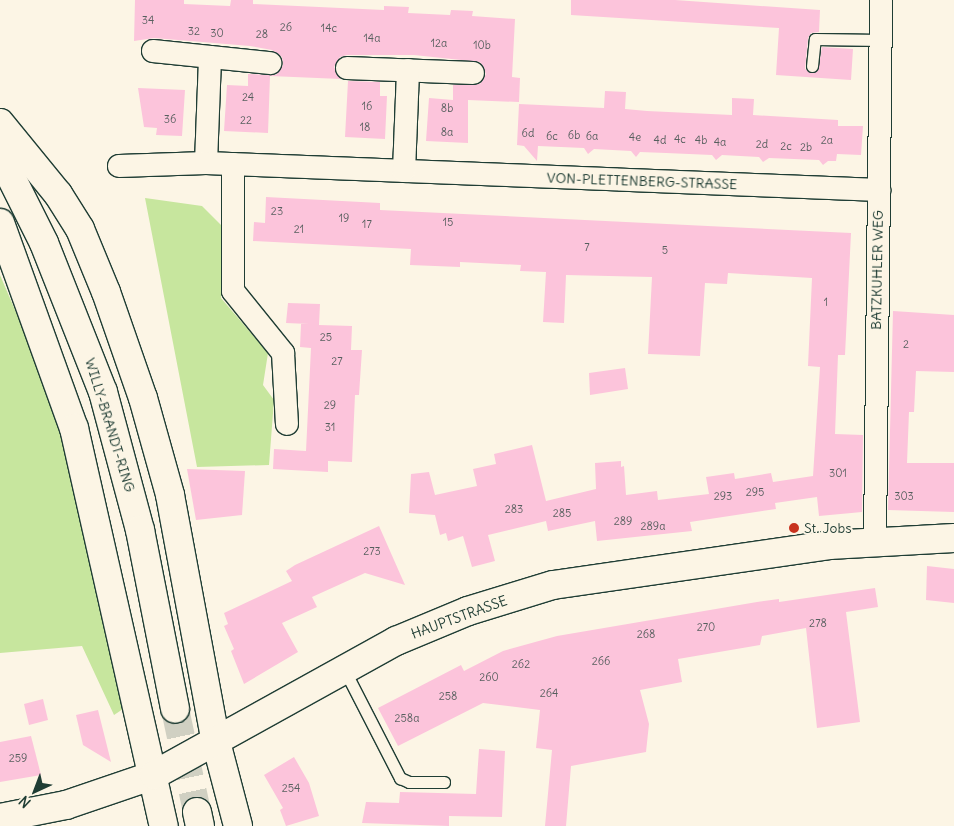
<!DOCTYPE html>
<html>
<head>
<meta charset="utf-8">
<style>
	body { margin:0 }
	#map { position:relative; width:954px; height:826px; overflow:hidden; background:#fcf5e5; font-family:Delius,sans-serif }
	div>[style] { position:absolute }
	.green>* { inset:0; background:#c7e69e }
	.building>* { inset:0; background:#fcc4db }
	.secondary-tunnel>* { height:28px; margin-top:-14px; transform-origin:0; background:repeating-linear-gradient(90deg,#d0d0c2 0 28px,transparent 0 42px) }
	.roads { filter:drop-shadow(1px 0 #1f3d34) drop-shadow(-1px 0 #1f3d34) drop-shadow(0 1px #1f3d34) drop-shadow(0 -1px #1f3d34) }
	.lane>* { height:11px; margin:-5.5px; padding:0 5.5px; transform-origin:5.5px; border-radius:5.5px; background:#fcf5e5 }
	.street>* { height:22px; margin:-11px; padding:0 11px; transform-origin:11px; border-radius:11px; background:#fcf5e5 }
	.secondary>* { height:28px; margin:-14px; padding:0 14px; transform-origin:14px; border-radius:14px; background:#fcf5e5 }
	.dots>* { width:14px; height:14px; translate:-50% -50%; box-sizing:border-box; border:2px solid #fcf5e5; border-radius:50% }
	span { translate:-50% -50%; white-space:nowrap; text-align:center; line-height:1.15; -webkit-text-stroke:4px #fcf5e5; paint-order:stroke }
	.number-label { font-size:11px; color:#565f5e }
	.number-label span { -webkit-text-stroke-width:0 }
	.street-label { font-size:14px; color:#1f3d34 }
	.poi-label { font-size:14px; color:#1f3d34 }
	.left { translate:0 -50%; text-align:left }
	.north { position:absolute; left:10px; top:766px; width:50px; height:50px; -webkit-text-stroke:4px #fcf5e5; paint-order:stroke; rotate:223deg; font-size:14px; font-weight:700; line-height:20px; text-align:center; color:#1f3d34 }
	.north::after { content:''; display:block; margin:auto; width:18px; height:22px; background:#1f3d34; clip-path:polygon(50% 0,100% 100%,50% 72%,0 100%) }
</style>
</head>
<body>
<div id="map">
	<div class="green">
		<div style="clip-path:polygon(145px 198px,202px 206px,224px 228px,221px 298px,268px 353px,263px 385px,274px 400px,269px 465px,197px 467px)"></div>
		<div style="clip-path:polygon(0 275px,55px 403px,123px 709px,114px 715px,82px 646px,0 653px)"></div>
	</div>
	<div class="building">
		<div style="clip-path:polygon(135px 0,184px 0,184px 4px,230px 6px,231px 0,253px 0,253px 4px,384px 10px,384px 6px,409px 7px,408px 13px,450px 15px,451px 10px,473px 11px,472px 16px,515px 19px,512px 77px,520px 78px,519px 102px,468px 100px,468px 143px,426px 141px,429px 98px,453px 100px,453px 85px,480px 84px,486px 74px,480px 62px,414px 55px,347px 55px,340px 57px,334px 67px,341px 79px,270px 76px,268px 133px,224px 131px,227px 85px,248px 86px,248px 74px,276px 75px,283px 65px,282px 57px,272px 50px,250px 46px,154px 38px,134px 41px)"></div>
		<div style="clip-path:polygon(571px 0,675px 0,820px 10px,819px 32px,811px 33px,808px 38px,805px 69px,812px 73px,818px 70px,822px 47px,853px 49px,851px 80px,776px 75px,779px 28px,571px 15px)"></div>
		<div style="clip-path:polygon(348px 81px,380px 82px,380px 96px,387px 96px,385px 139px,345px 137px)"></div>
		<div style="clip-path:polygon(138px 88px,185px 90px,182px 136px,156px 135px,157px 128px,144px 127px)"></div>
		<div style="clip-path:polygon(605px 91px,626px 92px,625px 109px,647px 111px,732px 115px,732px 98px,754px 99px,753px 115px,838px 120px,838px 126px,863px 126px,861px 155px,837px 154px,836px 161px,828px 161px,823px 165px,819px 160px,769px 158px,763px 162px,759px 157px,722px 155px,716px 160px,712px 155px,666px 153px,640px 152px,636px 157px,631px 151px,594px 149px,588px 154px,584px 148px,538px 146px,537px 161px,524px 146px,517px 145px,519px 104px,604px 108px)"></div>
		<div style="clip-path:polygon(266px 197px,380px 203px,380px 210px,851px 233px,845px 355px,838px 355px,835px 434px,863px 435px,862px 512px,819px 516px,817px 497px,775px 503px,776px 509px,690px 522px,692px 531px,597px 541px,595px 521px,548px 531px,546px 521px,488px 535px,495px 561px,472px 567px,463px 536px,448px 541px,446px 533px,440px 535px,435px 515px,409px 513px,411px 474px,429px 472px,435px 495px,477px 486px,473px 469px,496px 464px,494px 454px,532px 445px,546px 501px,596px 489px,595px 463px,621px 461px,621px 467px,624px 466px,626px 495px,657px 491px,658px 500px,709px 494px,706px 477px,734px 473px,735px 479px,771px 473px,773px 482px,813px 476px,820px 367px,808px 366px,812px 278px,728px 273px,727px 284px,705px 283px,700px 356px,648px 354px,652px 277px,566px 275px,564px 323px,543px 322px,546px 272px,520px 271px,521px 265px,460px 262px,460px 267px,410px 265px,411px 249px,253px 241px,254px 222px,265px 223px)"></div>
		<div style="clip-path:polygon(288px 303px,320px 304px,319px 325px,352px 326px,351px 350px,362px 350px,359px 395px,355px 395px,352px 462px,328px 461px,328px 472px,273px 469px,274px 449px,306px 451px,311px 348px,300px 347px,301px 324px,309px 324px,286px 323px)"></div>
		<div style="clip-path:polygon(893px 311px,954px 315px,954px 372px,916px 371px,914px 412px,909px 412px,907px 463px,954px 463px,954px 512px,888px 510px)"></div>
		<div style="clip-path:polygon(625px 368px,628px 389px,590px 395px,589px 373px)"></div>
		<div style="clip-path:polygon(187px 469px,245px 471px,242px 515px,196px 520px)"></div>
		<div style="clip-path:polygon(379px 526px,405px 585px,365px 573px,312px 597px,317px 607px,282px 623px,298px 652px,244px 684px,231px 651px,234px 649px,224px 626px,228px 624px,224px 613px,292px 581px,286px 571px,295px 565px)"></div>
		<div style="clip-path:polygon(927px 566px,954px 569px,954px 603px,926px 600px)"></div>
		<div style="clip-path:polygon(875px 588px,878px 607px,846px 612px,860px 722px,817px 728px,806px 628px,762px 636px,760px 645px,678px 659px,682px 682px,640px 690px,649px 724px,646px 752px,571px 766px,566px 826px,545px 826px,552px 750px,536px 748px,540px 710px,483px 703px,398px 746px,378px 708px,461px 665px,464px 671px,503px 651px,557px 636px,757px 602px,779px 599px,779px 602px)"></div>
		<div style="clip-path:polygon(43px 699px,48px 720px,29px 725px,24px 704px)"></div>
		<div style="clip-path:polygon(98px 710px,111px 762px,83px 745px,76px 715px)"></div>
		<div style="clip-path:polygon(31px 736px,41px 775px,0 782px,0 742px)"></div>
		<div style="clip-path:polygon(479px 749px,505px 751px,502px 817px,449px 816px,449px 826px,362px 823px,366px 802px,399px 803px,400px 792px,476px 794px)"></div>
		<div style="clip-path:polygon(294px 757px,309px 783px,319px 816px,286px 826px,280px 810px,283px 808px,264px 775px)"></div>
	</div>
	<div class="secondary-tunnel">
		<div style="left:175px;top:709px;width:105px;rotate:77.9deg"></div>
	</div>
	<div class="roads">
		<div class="lane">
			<div style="left:812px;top:66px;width:27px;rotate:-84deg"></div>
			<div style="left:815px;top:39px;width:66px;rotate:0.9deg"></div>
			<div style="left:344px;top:669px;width:123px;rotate:62.8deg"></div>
			<div style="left:400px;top:778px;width:10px;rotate:24deg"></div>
			<div style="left:409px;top:782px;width:35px"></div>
		</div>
		<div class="street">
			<div style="left:153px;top:51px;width:118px;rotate:5.9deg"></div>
			<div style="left:347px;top:68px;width:126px;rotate:2.3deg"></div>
			<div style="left:206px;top:163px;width:106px;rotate:-87.8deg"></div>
			<div style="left:233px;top:164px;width:127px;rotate:90deg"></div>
			<div style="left:233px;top:291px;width:80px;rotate:51.1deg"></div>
			<div style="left:283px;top:353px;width:71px;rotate:86.8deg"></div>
			<div style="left:119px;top:166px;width:87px;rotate:-2deg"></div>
			<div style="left:206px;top:163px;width:674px;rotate:2.3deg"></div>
			<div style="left:404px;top:171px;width:101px;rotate:-87.7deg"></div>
			<div style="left:875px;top:541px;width:541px;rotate:-89.36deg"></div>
		</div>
		<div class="secondary">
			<div style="left:0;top:123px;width:92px;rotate:50.8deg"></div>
			<div style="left:58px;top:194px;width:41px;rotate:57.8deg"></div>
			<div style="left:80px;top:229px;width:68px;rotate:67.6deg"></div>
			<div style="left:106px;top:292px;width:112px;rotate:70.8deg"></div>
			<div style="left:143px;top:398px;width:101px;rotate:74.4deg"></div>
			<div style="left:170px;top:495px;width:251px;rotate:79.5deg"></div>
			<div style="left:216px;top:742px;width:87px;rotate:75.3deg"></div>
			<div style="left:0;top:155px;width:98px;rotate:63.4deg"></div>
			<div style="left:44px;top:243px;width:160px;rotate:68.4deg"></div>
			<div style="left:103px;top:392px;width:143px;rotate:75deg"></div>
			<div style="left:140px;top:530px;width:182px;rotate:78.9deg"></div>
			<div style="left:0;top:223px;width:218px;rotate:70.2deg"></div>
			<div style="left:74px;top:428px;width:408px;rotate:77.3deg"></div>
			<div style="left:197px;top:812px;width:14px;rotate:78deg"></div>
			<div style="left:0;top:818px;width:67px;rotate:-11.1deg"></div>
			<div style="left:66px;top:805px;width:93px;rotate:-18.8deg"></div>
			<div style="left:154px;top:775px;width:277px;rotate:-29deg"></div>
			<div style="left:396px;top:641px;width:78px;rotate:-22.6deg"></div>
			<div style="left:468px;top:611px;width:89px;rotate:-17deg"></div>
			<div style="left:553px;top:585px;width:279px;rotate:-8.2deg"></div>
			<div style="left:829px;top:545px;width:125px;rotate:-3.2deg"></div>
		</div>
	</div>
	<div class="dots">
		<div style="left:794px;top:528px;background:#c8321e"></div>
	</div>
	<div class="number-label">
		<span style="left:148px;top:20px">34</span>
		<span style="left:286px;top:27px">26</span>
		<span style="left:329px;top:28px">14c</span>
		<span style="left:194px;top:31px">32</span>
		<span style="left:217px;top:33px">30</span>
		<span style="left:262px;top:34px">28</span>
		<span style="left:372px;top:38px">14a</span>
		<span style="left:439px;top:43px">12a</span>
		<span style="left:482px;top:45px">10b</span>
		<span style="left:248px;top:97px">24</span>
		<span style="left:367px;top:106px">16</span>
		<span style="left:447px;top:108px">8b</span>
		<span style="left:170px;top:119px">36</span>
		<span style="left:246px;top:120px">22</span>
		<span style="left:365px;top:127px">18</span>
		<span style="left:447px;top:132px">8a</span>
		<span style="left:528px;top:133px">6d</span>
		<span style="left:574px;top:135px">6b</span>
		<span style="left:552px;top:136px">6c</span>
		<span style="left:592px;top:136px">6a</span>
		<span style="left:635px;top:137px">4e</span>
		<span style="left:680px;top:139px">4c</span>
		<span style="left:660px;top:140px">4d</span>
		<span style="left:701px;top:140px">4b</span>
		<span style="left:827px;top:140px">2a</span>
		<span style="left:720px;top:142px">4a</span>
		<span style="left:762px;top:144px">2d</span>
		<span style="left:786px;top:146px">2c</span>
		<span style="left:806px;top:147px">2b</span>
		<span style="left:277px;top:211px">23</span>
		<span style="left:344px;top:218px">19</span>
		<span style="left:448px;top:222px">15</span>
		<span style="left:367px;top:224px">17</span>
		<span style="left:299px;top:229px">21</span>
		<span style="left:587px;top:247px">7</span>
		<span style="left:665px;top:250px">5</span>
		<span style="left:826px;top:302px">1</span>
		<span style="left:326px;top:337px">25</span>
		<span style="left:906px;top:344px">2</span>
		<span style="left:337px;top:361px">27</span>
		<span style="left:330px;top:405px">29</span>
		<span style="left:330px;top:427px">31</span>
		<span style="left:838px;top:473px">301</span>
		<span style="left:755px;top:492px">295</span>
		<span style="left:723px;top:496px">293</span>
		<span style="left:904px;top:496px">303</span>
		<span style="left:514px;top:509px">283</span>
		<span style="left:562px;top:513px">285</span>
		<span style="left:623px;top:521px">289</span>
		<span style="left:653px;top:526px">289a</span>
		<span style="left:372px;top:551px">273</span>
		<span style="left:818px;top:623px">278</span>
		<span style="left:706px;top:627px">270</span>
		<span style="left:646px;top:634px">268</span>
		<span style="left:601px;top:661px">266</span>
		<span style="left:521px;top:664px">262</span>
		<span style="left:489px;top:677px">260</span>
		<span style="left:549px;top:693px">264</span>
		<span style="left:448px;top:696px">258</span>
		<span style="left:407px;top:718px">258a</span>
		<span style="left:18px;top:758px">259</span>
		<span style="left:291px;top:788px">254</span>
	</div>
	<div class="street-label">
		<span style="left:642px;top:181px;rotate:2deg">VON-PLETTENBERG-STRASSE</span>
		<span style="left:877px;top:270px;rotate:-89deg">BATZKUHLER WEG</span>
		<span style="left:110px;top:425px;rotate:73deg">WILLY-BRANDT-RING</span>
		<span style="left:459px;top:617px;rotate:-20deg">HAUPTSTRASSE</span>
	</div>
	<div class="poi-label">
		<span class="left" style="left:804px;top:528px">St. Jobs</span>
	</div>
	<div class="north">N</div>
</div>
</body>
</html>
